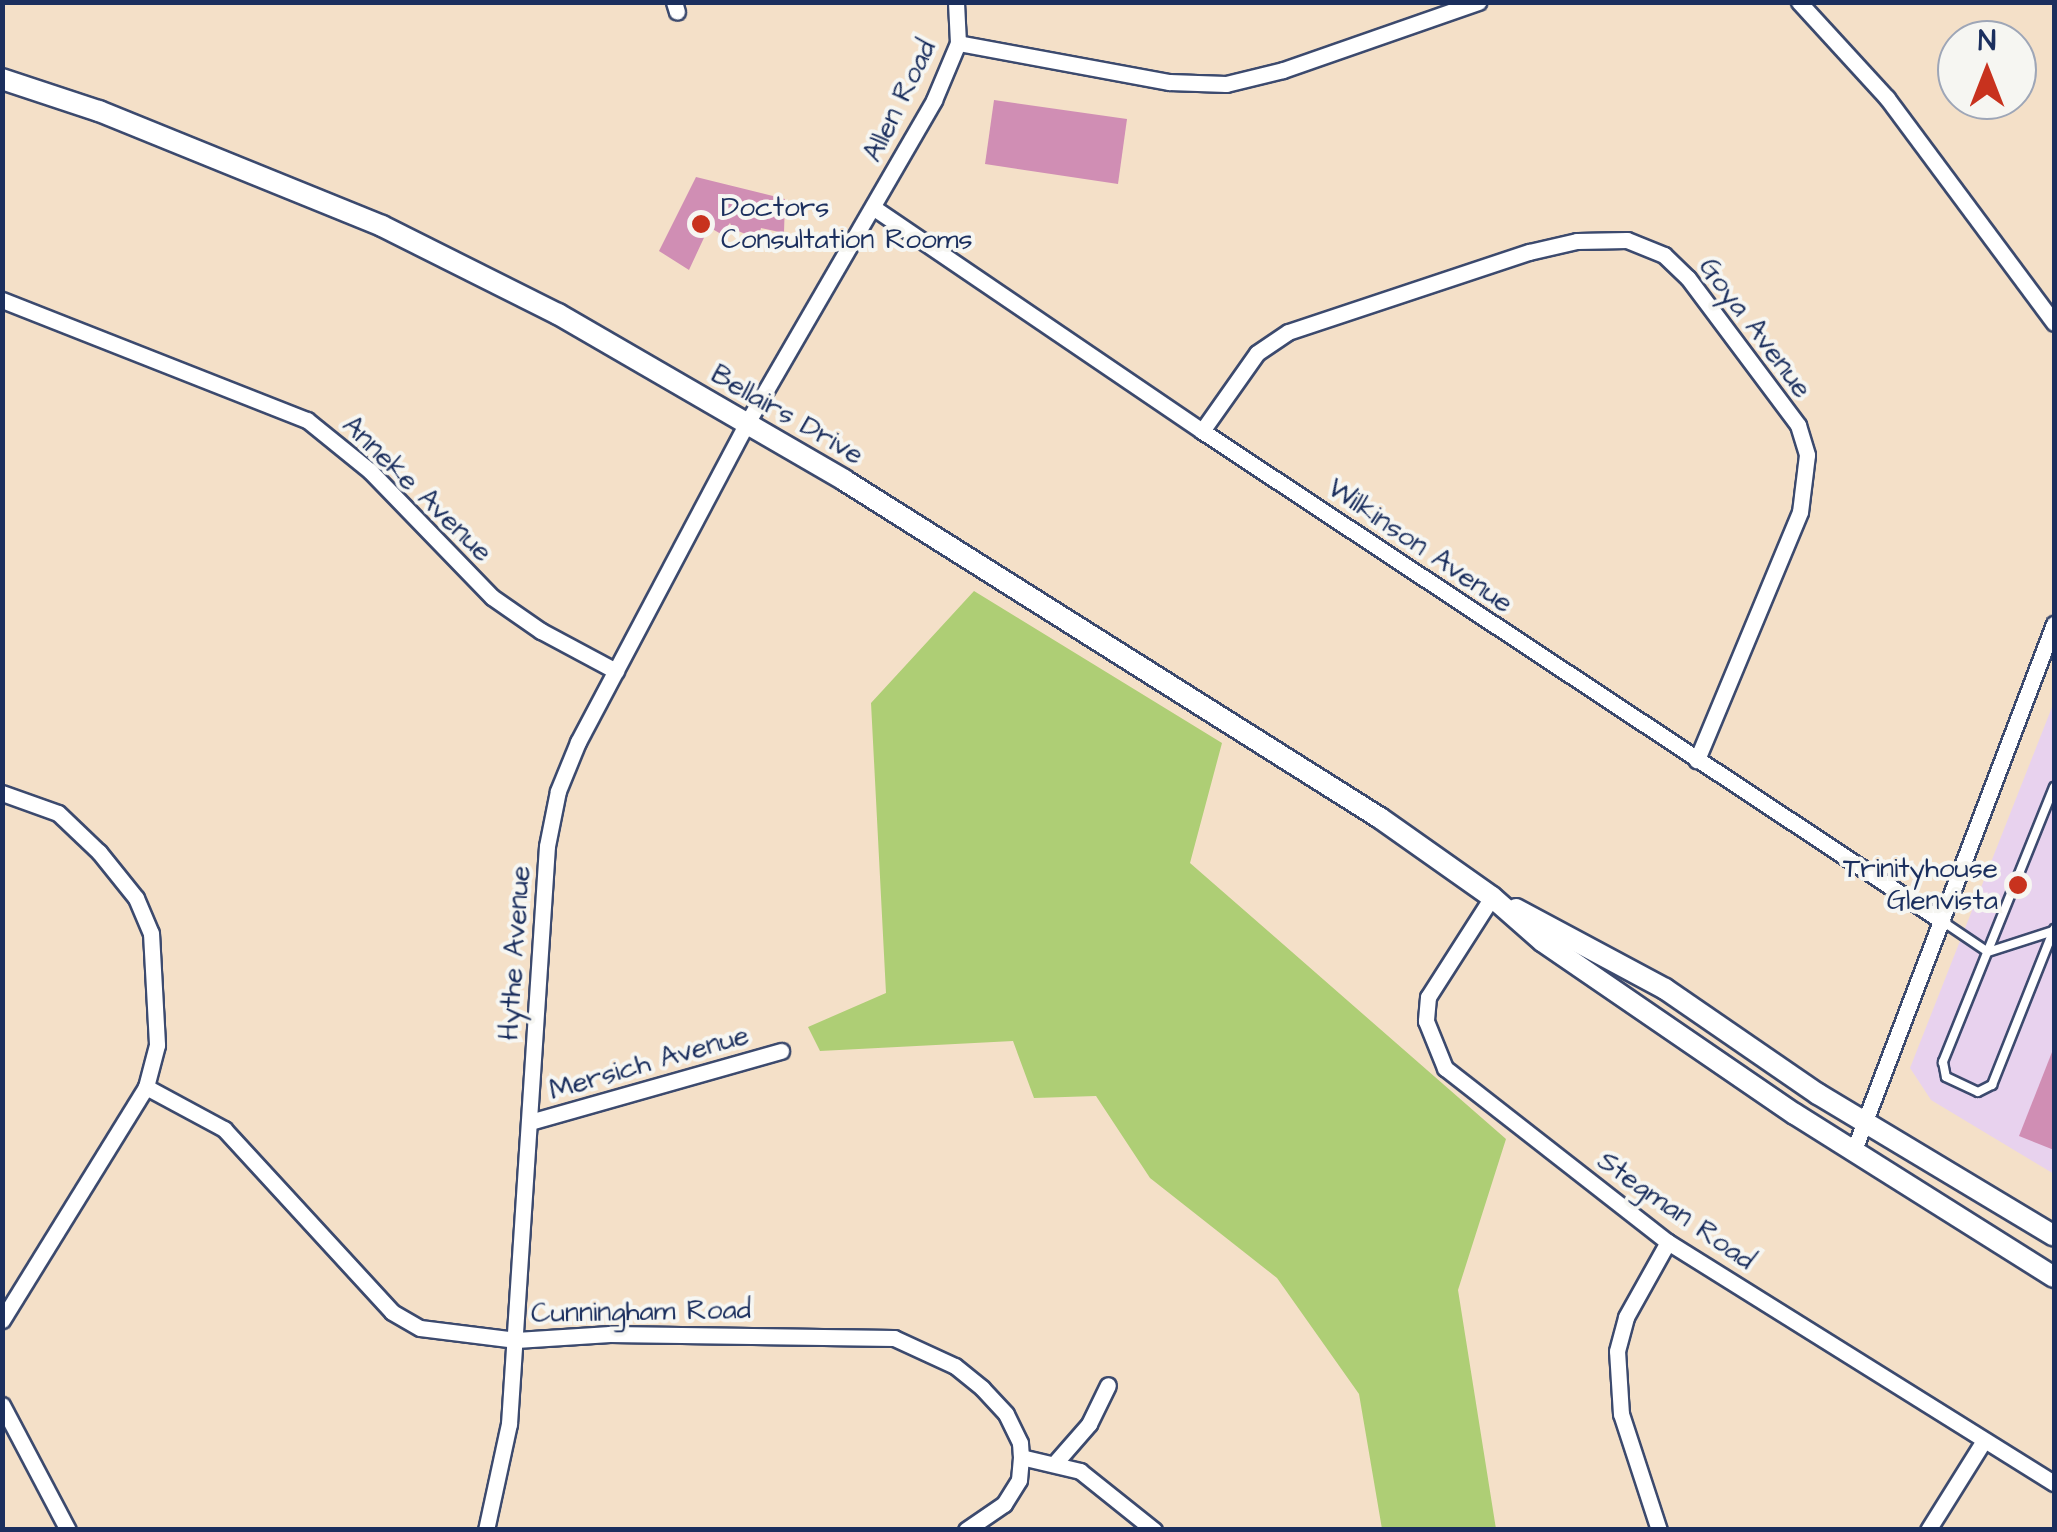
<!DOCTYPE html>
<html>
<head>
<meta charset="utf-8">
<style>
	body { margin:0 }
	#map { position:relative; width:2057px; height:1532px; overflow:hidden; background:#f4e0c8; font-family:"Architects Daughter",sans-serif }
	div>[style] { position:absolute }
	.built>* { inset:0; background:#e8d2ee }
	.green>* { inset:0; background:#aece75 }
	.building>* { inset:0; background:#d08eb4 }
	.roads { filter:drop-shadow(2px 0 #3c4a6e) drop-shadow(-2px 0 #3c4a6e) drop-shadow(0 2px #3c4a6e) drop-shadow(0 -2px #3c4a6e) }
	.service>* { height:8px; margin:-4px; padding:0 4px; transform-origin:4px; border-radius:4px; background:#fff }
	.minor>* { height:15px; margin:-7.5px; padding:0 7.5px; transform-origin:7.5px; border-radius:7.5px; background:#fff }
	.tertiary>* { height:20px; margin:-10px; padding:0 10px; transform-origin:10px; border-radius:10px; background:#fff }
	.dots>* { width:28px; height:28px; translate:-50% -50%; box-sizing:border-box; border:5px solid #f6f6f2; border-radius:50% }
	span { translate:-50% -50%; white-space:nowrap; text-align:center; line-height:1.15; -webkit-text-stroke:8px #f6f6f2; paint-order:stroke }
	.street-label { font-size:28px; color:#1b2f5e }
	.poi-label { font-size:28px; color:#1b2f5e }
	.left { translate:0 -50%; text-align:left }
	.right { translate:-100% -50%; text-align:right }
	.frame { position:absolute; inset:0; border:5px solid #1b2f5e; pointer-events:none }
	.north { position:absolute; left:1937px; top:20px; width:100px; height:100px; box-sizing:border-box; background:#f6f6f2; border:2px solid #9ea6b7; border-radius:50%; rotate:0deg; font-size:28px; font-weight:700; line-height:40px; text-align:center; color:#1b2f5e }
	.north::after { content:''; display:block; margin:auto; width:35px; height:45px; background:#c8321e; clip-path:polygon(50% 0,100% 100%,50% 72%,0 100%) }
</style>
</head>
<body>
<div id="map">
	<div class="built">
		<div style="clip-path:polygon(2054px 702px,2054px 1174px,1931px 1100px,1910px 1068px)"></div>
	</div>
	<div class="green">
		<div style="clip-path:polygon(974px 591px,1222px 743px,1190px 863px,1506px 1139px,1458px 1290px,1496px 1529px,1382px 1529px,1359px 1394px,1277px 1278px,1150px 1178px,1096px 1096px,1034px 1098px,1013px 1041px,820px 1051px,808px 1027px,886px 993px,871px 703px)"></div>
	</div>
	<div class="building">
		<div style="clip-path:polygon(994px 100px,1127px 119px,1118px 184px,985px 164px)"></div>
		<div style="clip-path:polygon(696px 177px,785px 199px,784px 233px,761px 228px,758px 239px,733px 229px,730px 223px,721px 234px,709px 227px,689px 270px,659px 251px)"></div>
		<div style="clip-path:polygon(2054px 1047px,2054px 1150px,2019px 1136px)"></div>
	</div>
	<div class="roads">
		<div class="service">
			<div style="left:2054px;top:787px;width:297px;rotate:112deg"></div>
			<div style="left:1943px;top:1062px;width:15px;rotate:79deg"></div>
			<div style="left:1946px;top:1077px;width:35px;rotate:25deg"></div>
			<div style="left:1978px;top:1092px;width:16px;rotate:-27deg"></div>
			<div style="left:1992px;top:1085px;width:168px;rotate:-68.3deg"></div>
			<div style="left:1942px;top:921px;width:55px;rotate:34deg"></div>
			<div style="left:1988px;top:952px;width:68px;rotate:-17.9deg"></div>
		</div>
		<div class="minor">
			<div style="left:674px;top:2px;width:10px;rotate:73deg"></div>
			<div style="left:1799px;top:2px;width:130px;rotate:47.5deg"></div>
			<div style="left:1887px;top:98px;width:280px;rotate:53.4deg"></div>
			<div style="left:958px;top:43px;width:215px;rotate:10.5deg"></div>
			<div style="left:1169px;top:82px;width:57px;rotate:2deg"></div>
			<div style="left:1226px;top:84px;width:59px;rotate:-13.8deg"></div>
			<div style="left:1283px;top:70px;width:207px;rotate:-19.2deg"></div>
			<div style="left:874px;top:208px;width:397px;rotate:34.2deg"></div>
			<div style="left:1202px;top:431px;width:888px;rotate:33.51deg"></div>
			<div style="left:2px;top:300px;width:328px;rotate:21.5deg"></div>
			<div style="left:307px;top:420px;width:81px;rotate:39deg"></div>
			<div style="left:370px;top:471px;width:175px;rotate:45.9deg"></div>
			<div style="left:492px;top:597px;width:60px;rotate:34.8deg"></div>
			<div style="left:541px;top:631px;width:85px;rotate:28.1deg"></div>
			<div style="left:1202px;top:431px;width:95px;rotate:-54.8deg"></div>
			<div style="left:1257px;top:353px;width:37px;rotate:-34deg"></div>
			<div style="left:1288px;top:332px;width:254px;rotate:-18.4deg"></div>
			<div style="left:1529px;top:252px;width:49px;rotate:-12.9deg"></div>
			<div style="left:1577px;top:241px;width:50px;rotate:-1.1deg"></div>
			<div style="left:1627px;top:240px;width:40px;rotate:22deg"></div>
			<div style="left:1664px;top:255px;width:33px;rotate:44deg"></div>
			<div style="left:1688px;top:278px;width:184px;rotate:53.2deg"></div>
			<div style="left:1798px;top:425px;width:31px;rotate:73deg"></div>
			<div style="left:1807px;top:455px;width:57px;rotate:97deg"></div>
			<div style="left:1800px;top:512px;width:269px;rotate:112.6deg"></div>
			<div style="left:2px;top:793px;width:59px;rotate:19.7deg"></div>
			<div style="left:58px;top:813px;width:57px;rotate:43.6deg"></div>
			<div style="left:99px;top:852px;width:59px;rotate:51.2deg"></div>
			<div style="left:136px;top:898px;width:38px;rotate:67deg"></div>
			<div style="left:151px;top:933px;width:112px;rotate:86.9deg"></div>
			<div style="left:157px;top:1045px;width:43px;rotate:104.7deg"></div>
			<div style="left:146px;top:1087px;width:274px;rotate:121.7deg"></div>
			<div style="left:1492px;top:897px;width:119px;rotate:122.6deg"></div>
			<div style="left:1428px;top:997px;width:24px;rotate:95deg"></div>
			<div style="left:1426px;top:1021px;width:51px;rotate:68deg"></div>
			<div style="left:1445px;top:1068px;width:283px;rotate:38deg"></div>
			<div style="left:1668px;top:1242px;width:455px;rotate:32deg"></div>
			<div style="left:146px;top:1087px;width:89px;rotate:28.3deg"></div>
			<div style="left:224px;top:1129px;width:248px;rotate:47.4deg"></div>
			<div style="left:392px;top:1312px;width:32px;rotate:30deg"></div>
			<div style="left:420px;top:1328px;width:97px;rotate:7.1deg"></div>
			<div style="left:516px;top:1340px;width:94px;rotate:-3.7deg"></div>
			<div style="left:610px;top:1334px;width:284px;rotate:0.8deg"></div>
			<div style="left:894px;top:1338px;width:67px;rotate:24.7deg"></div>
			<div style="left:955px;top:1366px;width:35px;rotate:39deg"></div>
			<div style="left:982px;top:1388px;width:35px;rotate:47deg"></div>
			<div style="left:1006px;top:1414px;width:32px;rotate:64deg"></div>
			<div style="left:1020px;top:1443px;width:14px;rotate:86deg"></div>
			<div style="left:1021px;top:1457px;width:61px;rotate:13.3deg"></div>
			<div style="left:1080px;top:1471px;width:95px;rotate:38.6deg"></div>
			<div style="left:530px;top:1122px;width:261px;rotate:-15.8deg"></div>
			<div style="left:1854px;top:1150px;width:563px;rotate:-69.18deg"></div>
			<div style="left:2px;top:1405px;width:141px;rotate:62.2deg"></div>
			<div style="left:1055px;top:1463px;width:52px;rotate:-48.9deg"></div>
			<div style="left:1089px;top:1424px;width:43px;rotate:-64deg"></div>
			<div style="left:486px;top:1530px;width:108px;rotate:-77.8deg"></div>
			<div style="left:509px;top:1424px;width:579px;rotate:-86.24deg"></div>
			<div style="left:547px;top:846px;width:56px;rotate:-78.7deg"></div>
			<div style="left:558px;top:791px;width:53px;rotate:-67.8deg"></div>
			<div style="left:578px;top:742px;width:361px;rotate:-62.1deg"></div>
			<div style="left:747px;top:423px;width:373px;rotate:-59.9deg"></div>
			<div style="left:934px;top:100px;width:62px;rotate:-67.2deg"></div>
			<div style="left:958px;top:43px;width:41px;rotate:-92.8deg"></div>
			<div style="left:966px;top:1530px;width:46px;rotate:-34.4deg"></div>
			<div style="left:1004px;top:1504px;width:28px;rotate:-58deg"></div>
			<div style="left:1019px;top:1480px;width:23px;rotate:-85deg"></div>
			<div style="left:1659px;top:1530px;width:122px;rotate:-108.1deg"></div>
			<div style="left:1621px;top:1414px;width:63px;rotate:-93.6deg"></div>
			<div style="left:1617px;top:1351px;width:35px;rotate:-75deg"></div>
			<div style="left:1626px;top:1317px;width:86px;rotate:-60.8deg"></div>
			<div style="left:1928px;top:1530px;width:104px;rotate:-58deg"></div>
		</div>
		<div class="tertiary">
			<div style="left:2px;top:79px;width:102px;rotate:18.3deg"></div>
			<div style="left:99px;top:111px;width:305px;rotate:22.1deg"></div>
			<div style="left:382px;top:226px;width:197px;rotate:26.6deg"></div>
			<div style="left:558px;top:314px;width:331px;rotate:30.1deg"></div>
			<div style="left:844px;top:480px;width:634px;rotate:32.24deg"></div>
			<div style="left:1380px;top:818px;width:137px;rotate:35.2deg"></div>
			<div style="left:1492px;top:897px;width:67px;rotate:41.3deg"></div>
			<div style="left:1542px;top:941px;width:306px;rotate:34.4deg"></div>
			<div style="left:1795px;top:1114px;width:306px;rotate:32.2deg"></div>
			<div style="left:1516px;top:909px;width:169px;rotate:28.2deg"></div>
			<div style="left:1665px;top:989px;width:186px;rotate:34.5deg"></div>
			<div style="left:1818px;top:1094px;width:275px;rotate:31deg"></div>
		</div>
	</div>
	<div class="dots">
		<div style="left:701px;top:224px;background:#c8321e"></div>
		<div style="left:2018px;top:885px;background:#c8321e"></div>
	</div>
	<div class="street-label">
		<span style="left:900px;top:101px;rotate:-64deg">Allen Road</span>
		<span style="left:1755px;top:328px;rotate:53deg">Goya Avenue</span>
		<span style="left:787px;top:415px;rotate:30deg">Bellairs Drive</span>
		<span style="left:417px;top:489px;rotate:44deg">Anneke Avenue</span>
		<span style="left:1420px;top:546px;rotate:34deg">Wilkinson Avenue</span>
		<span style="left:515px;top:953px;rotate:-86deg">Hythe Avenue</span>
		<span style="left:649px;top:1063px;rotate:-16deg">Mersich Avenue</span>
		<span style="left:1676px;top:1211px;rotate:35deg">Stegman Road</span>
		<span style="left:641px;top:1312px;rotate:-1deg">Cunningham Road</span>
	</div>
	<div class="poi-label">
		<span class="left" style="left:721px;top:224px">Doctors<br>Consultation Rooms</span>
		<span class="right" style="left:1998px;top:885px">Trinityhouse<br>Glenvista</span>
	</div>
	<div class="frame"></div>
	<div class="north">N</div>
</div>
</body>
</html>
